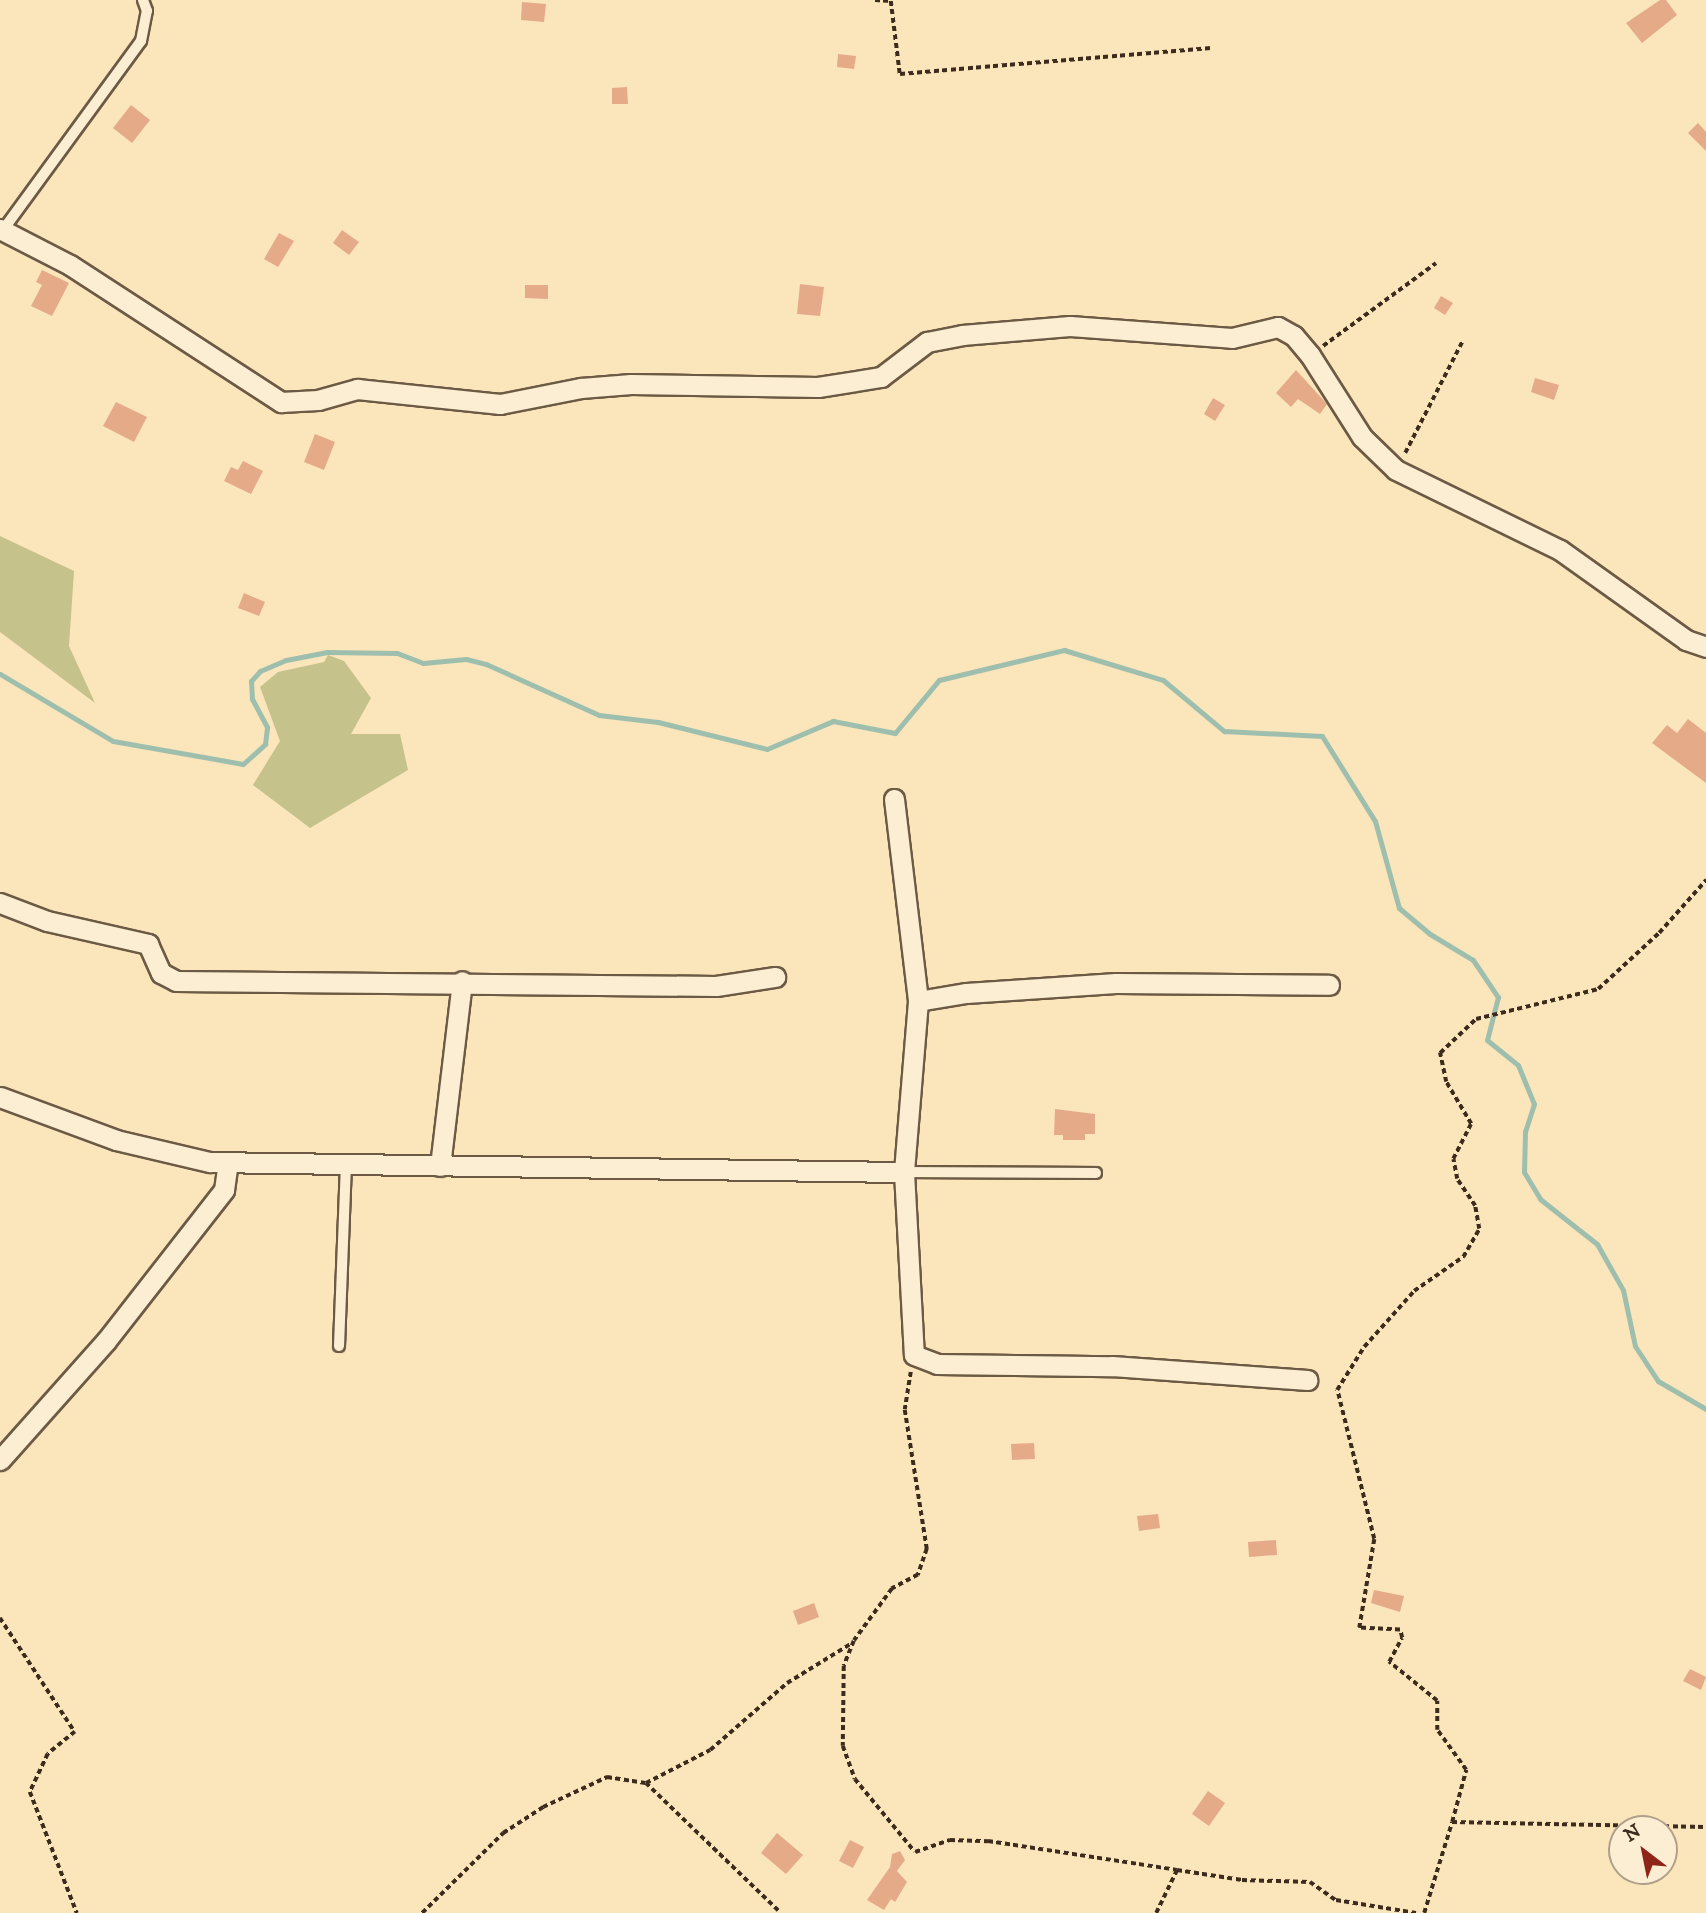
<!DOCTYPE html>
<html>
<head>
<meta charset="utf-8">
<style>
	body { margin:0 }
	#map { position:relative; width:1706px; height:1913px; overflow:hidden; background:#fbe5bb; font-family:"IM FELL DW Pica",serif }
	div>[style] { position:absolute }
	.green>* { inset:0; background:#c6c28b }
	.stream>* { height:5px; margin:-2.5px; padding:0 2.5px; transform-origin:2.5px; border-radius:2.5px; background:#9fbfae }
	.building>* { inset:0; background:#e5ab89 }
	.path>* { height:3.5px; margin-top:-1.75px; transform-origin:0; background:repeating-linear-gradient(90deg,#3d2c1e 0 5px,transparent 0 8.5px) }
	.roads { filter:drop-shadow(2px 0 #6c5a45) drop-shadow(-2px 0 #6c5a45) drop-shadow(0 2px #6c5a45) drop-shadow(0 -2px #6c5a45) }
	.lane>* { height:10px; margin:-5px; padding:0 5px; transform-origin:5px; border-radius:5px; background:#fceed3 }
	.street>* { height:19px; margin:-9.5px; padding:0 9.5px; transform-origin:9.5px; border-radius:9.5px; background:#fceed3 }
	span { translate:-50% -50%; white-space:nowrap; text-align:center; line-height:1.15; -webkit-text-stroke:6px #fceed3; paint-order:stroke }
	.north { position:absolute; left:1608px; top:1815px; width:70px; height:70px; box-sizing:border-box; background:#fceed3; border:2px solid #b0a08b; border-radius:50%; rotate:328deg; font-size:19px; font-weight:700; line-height:28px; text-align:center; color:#3d2c1e }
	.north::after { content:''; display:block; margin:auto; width:24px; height:32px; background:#8f2418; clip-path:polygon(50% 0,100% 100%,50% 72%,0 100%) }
</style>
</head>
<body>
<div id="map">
	<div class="green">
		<div style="clip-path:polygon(0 536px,74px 571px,69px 646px,95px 703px,0 632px)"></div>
		<div style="clip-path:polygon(328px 655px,344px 661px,371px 698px,351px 734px,400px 734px,408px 770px,310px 828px,253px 785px,280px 741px,260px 687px,278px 672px,324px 662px)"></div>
	</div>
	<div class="stream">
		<div style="left:0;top:674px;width:131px;rotate:30.7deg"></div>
		<div style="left:113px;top:741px;width:132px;rotate:10deg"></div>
		<div style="left:243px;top:764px;width:30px;rotate:-42deg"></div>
		<div style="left:265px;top:744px;width:17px;rotate:-83deg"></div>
		<div style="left:267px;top:727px;width:32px;rotate:-118deg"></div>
		<div style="left:252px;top:699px;width:18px;rotate:-93deg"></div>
		<div style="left:251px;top:681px;width:13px;rotate:-48deg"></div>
		<div style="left:260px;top:671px;width:28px;rotate:-23deg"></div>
		<div style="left:286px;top:660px;width:42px;rotate:-11deg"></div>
		<div style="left:327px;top:652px;width:70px;rotate:0.8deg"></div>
		<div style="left:397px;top:653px;width:28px;rotate:21deg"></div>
		<div style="left:423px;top:663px;width:43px;rotate:-5.3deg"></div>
		<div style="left:466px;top:659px;width:21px;rotate:14deg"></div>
		<div style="left:486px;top:664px;width:124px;rotate:24.3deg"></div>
		<div style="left:599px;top:715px;width:59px;rotate:6.8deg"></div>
		<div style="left:658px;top:722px;width:112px;rotate:13.9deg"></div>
		<div style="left:767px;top:749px;width:72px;rotate:-23deg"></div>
		<div style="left:833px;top:721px;width:63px;rotate:11deg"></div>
		<div style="left:895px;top:733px;width:69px;rotate:-50.3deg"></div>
		<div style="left:939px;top:680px;width:129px;rotate:-13.5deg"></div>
		<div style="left:1064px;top:650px;width:103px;rotate:16.9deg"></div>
		<div style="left:1163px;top:680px;width:80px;rotate:39.9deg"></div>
		<div style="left:1224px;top:731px;width:98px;rotate:2.9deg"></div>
		<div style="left:1322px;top:736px;width:100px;rotate:58.1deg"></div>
		<div style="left:1375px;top:821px;width:90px;rotate:74.6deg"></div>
		<div style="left:1399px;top:908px;width:40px;rotate:40deg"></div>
		<div style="left:1430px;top:934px;width:50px;rotate:31.2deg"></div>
		<div style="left:1473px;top:960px;width:45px;rotate:56deg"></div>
		<div style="left:1498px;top:997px;width:44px;rotate:104.3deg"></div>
		<div style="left:1487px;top:1040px;width:40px;rotate:39deg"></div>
		<div style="left:1518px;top:1065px;width:42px;rotate:67.7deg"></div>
		<div style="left:1534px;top:1104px;width:29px;rotate:108deg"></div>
		<div style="left:1525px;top:1132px;width:40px;rotate:91.4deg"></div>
		<div style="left:1524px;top:1172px;width:31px;rotate:59deg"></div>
		<div style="left:1540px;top:1199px;width:73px;rotate:38.3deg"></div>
		<div style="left:1597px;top:1244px;width:53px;rotate:60.5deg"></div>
		<div style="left:1623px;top:1290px;width:57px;rotate:77.9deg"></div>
		<div style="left:1635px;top:1346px;width:42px;rotate:56.7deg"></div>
		<div style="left:1658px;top:1381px;width:56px;rotate:30.3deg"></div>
	</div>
	<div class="building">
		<div style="clip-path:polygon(1660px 0,1666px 0,1677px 15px,1642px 43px,1626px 23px)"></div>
		<div style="clip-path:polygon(522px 2px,546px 4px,544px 22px,521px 20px)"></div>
		<div style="clip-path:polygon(838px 54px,856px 56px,854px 69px,837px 67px)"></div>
		<div style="clip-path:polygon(627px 87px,628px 104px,612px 104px,612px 88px)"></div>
		<div style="clip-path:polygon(131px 105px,150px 120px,132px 143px,113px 128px)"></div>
		<div style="clip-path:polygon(1698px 123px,1706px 132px,1706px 151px,1688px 133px)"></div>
		<div style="clip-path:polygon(342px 230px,359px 242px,349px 255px,333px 243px)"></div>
		<div style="clip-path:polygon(279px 233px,294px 241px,278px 267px,264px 259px)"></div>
		<div style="clip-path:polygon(42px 270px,69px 283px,52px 316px,31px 306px,42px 285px,36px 282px)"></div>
		<div style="clip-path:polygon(800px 284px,824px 287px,820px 316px,797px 314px)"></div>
		<div style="clip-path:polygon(525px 285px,548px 285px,548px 299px,525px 298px)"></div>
		<div style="clip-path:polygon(1441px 296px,1453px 303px,1445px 315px,1434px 308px)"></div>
		<div style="clip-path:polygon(1296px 370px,1327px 404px,1320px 414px,1298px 399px,1291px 407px,1276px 393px)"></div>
		<div style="clip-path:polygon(1535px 378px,1559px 385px,1554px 400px,1531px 392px)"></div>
		<div style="clip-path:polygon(1213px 398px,1225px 405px,1215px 421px,1204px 414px)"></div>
		<div style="clip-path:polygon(116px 402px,147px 417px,134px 442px,103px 426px)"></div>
		<div style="clip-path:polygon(315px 434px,335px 442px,324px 470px,304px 462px)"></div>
		<div style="clip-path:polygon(243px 461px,263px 471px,251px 494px,224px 481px,231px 467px,238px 470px)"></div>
		<div style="clip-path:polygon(244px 593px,265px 602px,259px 616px,238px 608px)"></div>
		<div style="clip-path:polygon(1688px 719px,1706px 733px,1706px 783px,1652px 743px,1667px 725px,1677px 733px)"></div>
		<div style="clip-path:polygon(1055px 1109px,1095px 1114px,1095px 1134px,1085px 1134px,1085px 1140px,1063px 1140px,1063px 1135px,1054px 1135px)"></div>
		<div style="clip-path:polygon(1034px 1443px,1035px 1459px,1012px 1460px,1011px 1444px)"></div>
		<div style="clip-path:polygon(1158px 1514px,1160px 1528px,1139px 1531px,1137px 1516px)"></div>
		<div style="clip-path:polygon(1276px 1540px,1277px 1555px,1249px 1557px,1248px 1542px)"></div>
		<div style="clip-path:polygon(1374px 1590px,1404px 1596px,1400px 1612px,1371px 1603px)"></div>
		<div style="clip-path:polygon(814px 1603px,819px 1617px,798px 1625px,793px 1611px)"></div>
		<div style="clip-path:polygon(1690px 1669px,1706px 1677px,1701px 1690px,1683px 1681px)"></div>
		<div style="clip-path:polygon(1208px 1791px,1225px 1803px,1209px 1826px,1192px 1814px)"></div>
		<div style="clip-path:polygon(777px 1833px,803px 1855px,786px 1874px,761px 1853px)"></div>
		<div style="clip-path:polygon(850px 1840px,864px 1847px,853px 1868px,839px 1861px)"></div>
		<div style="clip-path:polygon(900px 1851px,905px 1860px,897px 1871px,907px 1882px,895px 1902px,891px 1899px,884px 1910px,867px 1900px,890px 1867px,892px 1854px)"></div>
	</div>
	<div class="path">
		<div style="left:875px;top:0;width:16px;rotate:4deg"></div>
		<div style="left:891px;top:1px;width:74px;rotate:83deg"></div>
		<div style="left:900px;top:74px;width:312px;rotate:-4.8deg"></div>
		<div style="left:1323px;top:346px;width:140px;rotate:-36.3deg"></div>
		<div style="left:1405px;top:453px;width:125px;rotate:-62.8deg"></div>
		<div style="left:911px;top:1372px;width:38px;rotate:99deg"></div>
		<div style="left:905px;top:1410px;width:141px;rotate:81deg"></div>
		<div style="left:927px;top:1549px;width:28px;rotate:109deg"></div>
		<div style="left:918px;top:1575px;width:30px;rotate:152deg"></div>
		<div style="left:892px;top:1589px;width:64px;rotate:126.2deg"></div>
		<div style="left:854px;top:1641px;width:27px;rotate:112deg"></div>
		<div style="left:844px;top:1666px;width:80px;rotate:90.7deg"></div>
		<div style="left:843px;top:1746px;width:35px;rotate:70deg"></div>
		<div style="left:855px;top:1779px;width:94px;rotate:50.6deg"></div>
		<div style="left:915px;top:1852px;width:37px;rotate:-19deg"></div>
		<div style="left:950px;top:1840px;width:38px;rotate:2deg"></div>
		<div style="left:988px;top:1841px;width:191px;rotate:8.7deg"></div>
		<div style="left:0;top:1618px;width:136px;rotate:56.7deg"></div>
		<div style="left:75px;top:1732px;width:35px;rotate:141deg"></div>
		<div style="left:48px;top:1754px;width:42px;rotate:115.3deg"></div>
		<div style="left:30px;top:1792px;width:130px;rotate:68.8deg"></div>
		<div style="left:646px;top:1783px;width:187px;rotate:43.9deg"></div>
		<div style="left:1452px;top:1822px;width:54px;rotate:-74.9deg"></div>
		<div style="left:1466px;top:1770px;width:49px;rotate:-125.9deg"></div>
		<div style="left:1437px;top:1730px;width:29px;rotate:-90deg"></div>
		<div style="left:1437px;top:1701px;width:62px;rotate:-140.9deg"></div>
		<div style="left:1389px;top:1662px;width:27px;rotate:-62deg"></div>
		<div style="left:1402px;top:1638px;width:8px;rotate:-104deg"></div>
		<div style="left:1400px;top:1630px;width:41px;rotate:-177.2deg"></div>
		<div style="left:1359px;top:1628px;width:90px;rotate:-80.4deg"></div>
		<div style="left:1374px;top:1539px;width:154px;rotate:-103.9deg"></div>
		<div style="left:1337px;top:1390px;width:51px;rotate:-57.9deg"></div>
		<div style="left:1364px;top:1347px;width:75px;rotate:-48.2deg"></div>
		<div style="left:1414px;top:1291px;width:60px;rotate:-34.8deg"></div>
		<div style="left:1463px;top:1257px;width:32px;rotate:-60deg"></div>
		<div style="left:1479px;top:1229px;width:23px;rotate:-100deg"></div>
		<div style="left:1475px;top:1206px;width:32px;rotate:-124deg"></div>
		<div style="left:1457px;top:1179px;width:20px;rotate:-101deg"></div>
		<div style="left:1453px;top:1159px;width:39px;rotate:-63deg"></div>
		<div style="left:1471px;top:1124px;width:49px;rotate:-120.8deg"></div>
		<div style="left:1446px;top:1082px;width:30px;rotate:-102deg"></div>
		<div style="left:1440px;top:1053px;width:50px;rotate:-43.4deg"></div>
		<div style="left:1476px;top:1019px;width:126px;rotate:-13.8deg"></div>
		<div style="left:1598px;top:989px;width:83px;rotate:-42.6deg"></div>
		<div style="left:1659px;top:933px;width:71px;rotate:-48.4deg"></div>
		<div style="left:422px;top:1913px;width:114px;rotate:-44.6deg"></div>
		<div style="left:503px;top:1833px;width:48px;rotate:-33deg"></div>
		<div style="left:543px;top:1807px;width:71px;rotate:-25.1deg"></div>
		<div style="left:607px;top:1777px;width:39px;rotate:9deg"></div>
		<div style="left:646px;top:1783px;width:72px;rotate:-27.3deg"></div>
		<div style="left:710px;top:1750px;width:102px;rotate:-41deg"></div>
		<div style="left:787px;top:1683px;width:76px;rotate:-31.6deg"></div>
		<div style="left:1156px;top:1913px;width:48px;rotate:-64deg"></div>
		<div style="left:1177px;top:1870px;width:66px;rotate:8.7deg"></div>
		<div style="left:1242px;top:1880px;width:68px;rotate:1.7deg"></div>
		<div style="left:1310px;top:1882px;width:32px;rotate:35deg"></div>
		<div style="left:1336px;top:1900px;width:81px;rotate:9.2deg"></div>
		<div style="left:1424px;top:1913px;width:95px;rotate:-72.9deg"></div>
		<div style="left:1452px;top:1822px;width:254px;rotate:1.1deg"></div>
	</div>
	<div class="roads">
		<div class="lane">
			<div style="left:3px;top:230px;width:234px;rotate:-53.9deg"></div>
			<div style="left:141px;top:41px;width:31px;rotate:-79deg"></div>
			<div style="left:147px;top:11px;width:12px;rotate:-110deg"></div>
			<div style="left:904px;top:1172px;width:192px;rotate:0.3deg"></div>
			<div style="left:339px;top:1346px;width:181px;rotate:-87.8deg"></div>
		</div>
		<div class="street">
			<div style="left:0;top:229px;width:79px;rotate:27.2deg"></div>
			<div style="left:70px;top:265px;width:252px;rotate:33deg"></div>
			<div style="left:281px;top:402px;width:37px;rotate:-3deg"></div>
			<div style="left:318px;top:400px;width:41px;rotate:-15.8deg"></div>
			<div style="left:357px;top:389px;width:144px;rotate:6deg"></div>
			<div style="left:500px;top:404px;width:83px;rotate:-11.2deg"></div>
			<div style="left:581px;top:388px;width:50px;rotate:-4.6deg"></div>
			<div style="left:631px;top:384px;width:187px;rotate:0.9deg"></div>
			<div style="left:818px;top:387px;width:64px;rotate:-9deg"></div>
			<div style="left:881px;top:377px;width:58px;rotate:-37.3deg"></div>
			<div style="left:927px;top:342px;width:36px;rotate:-11deg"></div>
			<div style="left:962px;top:335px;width:108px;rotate:-4.8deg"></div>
			<div style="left:1070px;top:326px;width:162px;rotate:4.2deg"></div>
			<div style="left:1232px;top:338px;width:47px;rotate:-13.4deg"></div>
			<div style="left:1278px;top:327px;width:18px;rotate:29deg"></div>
			<div style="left:1294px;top:336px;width:25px;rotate:50deg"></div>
			<div style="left:1310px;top:355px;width:97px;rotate:57.6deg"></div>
			<div style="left:1362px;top:437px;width:47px;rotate:44.1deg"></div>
			<div style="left:1396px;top:470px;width:182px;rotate:26deg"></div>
			<div style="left:1560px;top:550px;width:155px;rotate:35.5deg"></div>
			<div style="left:1686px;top:640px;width:21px;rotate:19deg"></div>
			<div style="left:894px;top:799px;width:203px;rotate:83.2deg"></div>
			<div style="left:918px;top:1001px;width:172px;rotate:94.7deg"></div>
			<div style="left:904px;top:1172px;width:183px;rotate:86.9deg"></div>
			<div style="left:914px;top:1355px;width:25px;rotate:21deg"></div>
			<div style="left:937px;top:1364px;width:175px;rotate:0.7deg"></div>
			<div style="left:1112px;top:1366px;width:196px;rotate:4.1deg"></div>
			<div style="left:0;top:903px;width:50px;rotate:21deg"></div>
			<div style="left:47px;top:921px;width:104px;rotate:12.8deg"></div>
			<div style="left:148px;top:944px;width:32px;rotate:66deg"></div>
			<div style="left:161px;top:973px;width:17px;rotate:28deg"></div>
			<div style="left:176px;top:981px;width:540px;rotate:0.53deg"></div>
			<div style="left:716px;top:986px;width:60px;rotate:-8.7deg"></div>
			<div style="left:918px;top:1001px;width:49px;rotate:-9.5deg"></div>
			<div style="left:966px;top:993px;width:150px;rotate:-3.8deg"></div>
			<div style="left:1116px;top:983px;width:213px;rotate:0.5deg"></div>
			<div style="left:0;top:1097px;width:124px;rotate:20.3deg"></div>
			<div style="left:116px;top:1140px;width:97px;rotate:13.2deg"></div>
			<div style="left:210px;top:1162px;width:694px;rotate:0.83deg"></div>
			<div style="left:440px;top:1166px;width:186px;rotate:-83.2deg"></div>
			<div style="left:0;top:1460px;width:159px;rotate:-48.3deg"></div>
			<div style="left:106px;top:1341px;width:192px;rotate:-52deg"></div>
			<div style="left:224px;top:1190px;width:27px;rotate:-82deg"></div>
		</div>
	</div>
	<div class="north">N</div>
</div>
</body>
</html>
